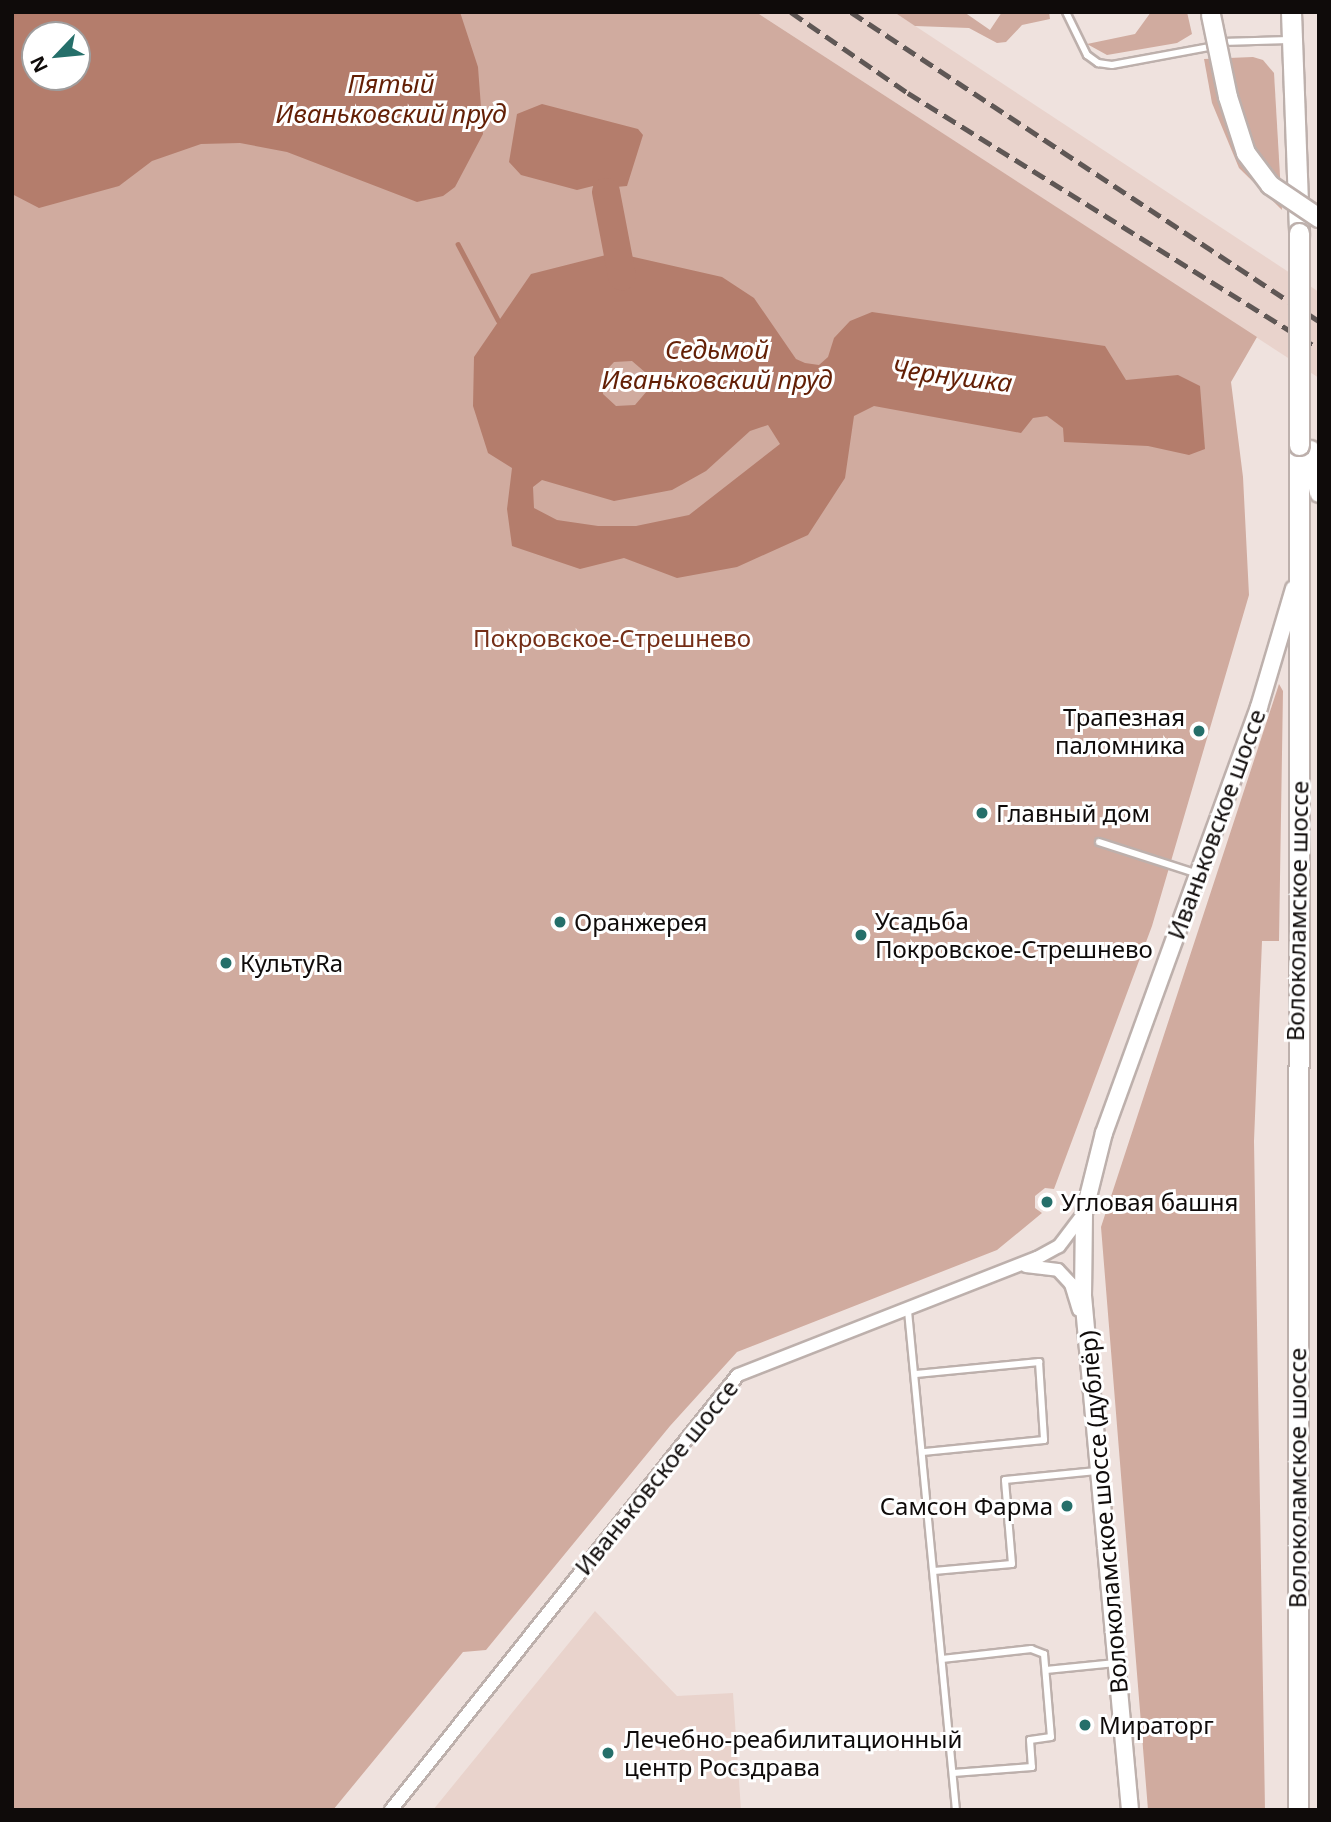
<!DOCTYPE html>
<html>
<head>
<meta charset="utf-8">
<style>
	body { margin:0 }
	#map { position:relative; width:1331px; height:1822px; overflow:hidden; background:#efe2de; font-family:"Noto Sans",sans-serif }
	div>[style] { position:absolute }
	.built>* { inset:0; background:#e9d3cc }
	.green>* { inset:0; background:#d0ab9f }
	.water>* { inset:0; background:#b47d6c }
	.stream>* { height:4.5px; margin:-2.25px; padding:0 2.25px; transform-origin:2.25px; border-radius:2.25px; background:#b47d6c }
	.river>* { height:28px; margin:-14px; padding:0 14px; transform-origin:14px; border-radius:14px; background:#b47d6c }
	.roads { filter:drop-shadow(2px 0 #bdb0ac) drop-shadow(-2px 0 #bdb0ac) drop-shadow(0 2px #bdb0ac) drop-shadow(0 -2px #bdb0ac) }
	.service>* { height:6px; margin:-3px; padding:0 3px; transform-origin:3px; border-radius:3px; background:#fff }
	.minor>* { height:12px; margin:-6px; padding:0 6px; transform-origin:6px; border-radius:6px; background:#fff }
	.tertiary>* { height:16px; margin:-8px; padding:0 8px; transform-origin:8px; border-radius:8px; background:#fff }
	.primary>* { height:19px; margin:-9.5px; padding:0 9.5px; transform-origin:9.5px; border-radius:9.5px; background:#fff }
	.rail>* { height:4.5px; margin-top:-2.25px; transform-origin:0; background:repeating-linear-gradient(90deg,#5f5755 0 14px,transparent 0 21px) }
	.bridges { filter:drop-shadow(2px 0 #bdb0ac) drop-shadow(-2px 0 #bdb0ac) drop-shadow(0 2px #bdb0ac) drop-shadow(0 -2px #bdb0ac) }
	.secondary-bridge>* { height:18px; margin:-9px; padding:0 9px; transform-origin:9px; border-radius:9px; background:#fff }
	.primary-bridge>* { height:19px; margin:-9.5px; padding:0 9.5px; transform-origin:9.5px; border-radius:9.5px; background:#fff }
	.dots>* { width:19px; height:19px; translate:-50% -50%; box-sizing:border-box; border:4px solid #fff; border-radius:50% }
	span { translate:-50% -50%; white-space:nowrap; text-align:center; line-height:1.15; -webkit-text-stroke:6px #fff; paint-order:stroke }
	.park-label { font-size:24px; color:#742e17 }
	.poi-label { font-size:24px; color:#0f0b0a }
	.right { translate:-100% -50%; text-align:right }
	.left { translate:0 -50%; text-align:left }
	.street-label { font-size:24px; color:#0f0b0a }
	.water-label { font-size:26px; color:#631f05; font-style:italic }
	.frame { position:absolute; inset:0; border:14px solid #0f0b0a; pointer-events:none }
	.north { position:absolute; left:21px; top:21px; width:70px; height:70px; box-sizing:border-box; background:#fff; border:2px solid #9f9d9d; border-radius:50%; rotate:244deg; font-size:19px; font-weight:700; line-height:28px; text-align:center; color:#0f0b0a }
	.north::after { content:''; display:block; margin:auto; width:24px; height:32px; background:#256f6a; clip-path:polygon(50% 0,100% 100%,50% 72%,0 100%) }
</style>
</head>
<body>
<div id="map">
	<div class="built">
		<div style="clip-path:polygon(756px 12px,894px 12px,1319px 292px,1319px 378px)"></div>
		<div style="clip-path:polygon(595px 1611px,677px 1696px,733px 1693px,741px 1810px,433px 1810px)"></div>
	</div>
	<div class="green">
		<div style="clip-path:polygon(evenodd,12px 12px,756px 12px,1257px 337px,1231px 382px,1243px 477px,1249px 595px,1152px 926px,1054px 1189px,1045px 1188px,1035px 1196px,1035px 1208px,1042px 1213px,997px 1250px,737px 1352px,670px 1426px,486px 1650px,463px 1652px,333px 1810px,12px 1810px,12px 12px,35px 35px,77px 35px,77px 77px,35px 77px,35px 35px)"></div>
		<div style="clip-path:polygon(894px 12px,964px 12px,990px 30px,1002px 12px,1049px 12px,1050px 19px,1022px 25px,1006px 42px,997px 43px,969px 28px,915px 26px)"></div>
		<div style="clip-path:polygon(1151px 12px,1187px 12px,1192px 34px,1177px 43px,1107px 55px,1087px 44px,1135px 34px)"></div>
		<div style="clip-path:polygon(1253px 57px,1263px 60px,1274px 73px,1282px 210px,1239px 168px,1212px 103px,1204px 59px)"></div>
		<div style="clip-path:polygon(1279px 684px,1283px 691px,1279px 941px,1262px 941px,1254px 1141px,1265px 1810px,1148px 1810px,1101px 1227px)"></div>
	</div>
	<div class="water">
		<div style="clip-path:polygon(evenodd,12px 12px,460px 12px,478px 67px,483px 134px,455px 187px,443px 196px,417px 202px,287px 152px,240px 143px,201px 144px,152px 161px,119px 186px,39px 208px,12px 194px,12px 12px,35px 35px,77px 35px,77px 77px,35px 77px,35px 35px)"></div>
		<div style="clip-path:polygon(542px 104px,638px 129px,643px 135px,627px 186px,616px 187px,611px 194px,611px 230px,593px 186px,577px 190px,521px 175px,509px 162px,517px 114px)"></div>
		<div style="clip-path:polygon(evenodd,612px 239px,625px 255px,722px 277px,754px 298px,796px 359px,805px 363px,819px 365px,828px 357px,834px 338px,850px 321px,872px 312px,1105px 346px,1126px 380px,1178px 375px,1200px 386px,1205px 449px,1189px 455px,1148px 446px,1064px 442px,1063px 428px,1047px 416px,1033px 418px,1021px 433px,874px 406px,854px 416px,845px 478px,808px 535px,737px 567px,677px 578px,624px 558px,580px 569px,512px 546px,507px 509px,512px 468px,488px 453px,473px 406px,474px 357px,531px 274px,606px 255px,612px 239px,632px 361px,646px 373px,647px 391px,635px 405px,616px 406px,603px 394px,601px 376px,614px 362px,632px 361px,612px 239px,768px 425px,780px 444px,689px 515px,636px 526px,598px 526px,557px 520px,534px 508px,533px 487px,542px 480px,614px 501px,672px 490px,706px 471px,750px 431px,768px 425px)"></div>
	</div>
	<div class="stream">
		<div style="left:458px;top:244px;width:86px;rotate:62.2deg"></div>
	</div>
	<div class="river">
		<div style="left:606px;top:192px;width:86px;rotate:79.2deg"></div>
	</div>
	<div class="roads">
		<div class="service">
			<div style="left:1066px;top:12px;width:48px;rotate:64deg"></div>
			<div style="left:1087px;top:55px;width:14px;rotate:36deg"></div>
			<div style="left:1098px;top:63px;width:14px;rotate:8deg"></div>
			<div style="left:1112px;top:65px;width:105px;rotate:-10.5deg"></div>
			<div style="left:1222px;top:42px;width:67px;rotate:-1.7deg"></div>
			<div style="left:1099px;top:842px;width:104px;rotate:17.9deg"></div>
			<div style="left:908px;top:1311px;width:501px;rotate:84.51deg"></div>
			<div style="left:916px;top:1374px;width:124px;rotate:-5.6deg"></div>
			<div style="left:1039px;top:1362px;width:78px;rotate:86.3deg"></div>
			<div style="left:1044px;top:1440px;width:122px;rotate:174.3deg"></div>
			<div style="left:934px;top:1571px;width:78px;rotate:-5.1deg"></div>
			<div style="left:1012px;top:1564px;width:84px;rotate:-94.8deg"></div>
			<div style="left:1005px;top:1480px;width:92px;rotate:-5.6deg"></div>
			<div style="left:942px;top:1659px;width:90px;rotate:-6.4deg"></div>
			<div style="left:1031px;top:1649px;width:14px;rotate:21deg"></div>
			<div style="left:1044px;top:1654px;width:83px;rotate:85.2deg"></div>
			<div style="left:1051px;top:1737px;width:21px;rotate:172deg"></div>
			<div style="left:1030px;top:1740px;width:27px;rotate:86deg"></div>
			<div style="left:1032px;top:1767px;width:79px;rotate:175.7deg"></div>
			<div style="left:1046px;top:1670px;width:70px;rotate:-5.7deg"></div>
		</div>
		<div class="minor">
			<div style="left:1026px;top:1266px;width:32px;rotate:7deg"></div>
			<div style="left:1058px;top:1270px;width:19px;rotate:47deg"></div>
			<div style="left:1071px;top:1284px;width:27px;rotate:73deg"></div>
			<div style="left:391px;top:1810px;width:556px;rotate:-51.42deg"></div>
			<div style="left:738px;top:1375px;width:321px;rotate:-21.4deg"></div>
			<div style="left:1037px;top:1258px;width:25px;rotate:-29deg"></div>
			<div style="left:1059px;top:1246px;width:41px;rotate:-52.9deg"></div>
		</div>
		<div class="tertiary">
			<div style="left:1130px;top:1810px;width:516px;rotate:-95.22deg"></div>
			<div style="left:1083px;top:1296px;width:83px;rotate:-89.3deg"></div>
			<div style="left:1084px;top:1213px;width:82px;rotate:-76deg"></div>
			<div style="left:1104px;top:1133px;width:453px;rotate:-70deg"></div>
			<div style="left:1259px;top:707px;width:123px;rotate:-73.5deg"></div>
		</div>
		<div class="primary">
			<div style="left:1291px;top:12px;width:221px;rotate:87.9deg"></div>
			<div style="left:1310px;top:450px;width:43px;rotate:77.9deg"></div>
			<div style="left:1298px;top:1810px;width:1365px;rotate:-89.96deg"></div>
		</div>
	</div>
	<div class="rail">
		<div style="left:791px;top:12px;width:142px;rotate:34.7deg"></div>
		<div style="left:908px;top:93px;width:484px;rotate:31.9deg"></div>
		<div style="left:851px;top:12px;width:561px;rotate:33.44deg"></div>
	</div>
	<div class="bridges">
		<div class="secondary-bridge">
			<div style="left:1211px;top:15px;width:84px;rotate:78.3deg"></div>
			<div style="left:1228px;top:97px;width:59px;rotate:72.2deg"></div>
			<div style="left:1246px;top:153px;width:40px;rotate:53deg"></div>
			<div style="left:1270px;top:185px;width:59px;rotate:34deg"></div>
		</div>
		<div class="primary-bridge">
			<div style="left:1299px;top:445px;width:212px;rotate:-90deg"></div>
		</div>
	</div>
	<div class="dots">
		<div style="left:1199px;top:731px;background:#256f6a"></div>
		<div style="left:982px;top:813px;background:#256f6a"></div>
		<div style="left:560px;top:922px;background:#256f6a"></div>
		<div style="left:861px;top:935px;background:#256f6a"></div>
		<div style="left:226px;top:963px;background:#256f6a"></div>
		<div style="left:1047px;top:1202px;background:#256f6a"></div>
		<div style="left:1067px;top:1506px;background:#256f6a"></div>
		<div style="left:1085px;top:1725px;background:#256f6a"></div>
		<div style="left:608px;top:1753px;background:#256f6a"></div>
	</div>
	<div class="park-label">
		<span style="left:612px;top:638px">Покровское-Стрешнево</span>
	</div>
	<div class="poi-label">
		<span class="right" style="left:1185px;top:731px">Трапезная<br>паломника</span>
		<span class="left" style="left:996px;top:813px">Главный дом</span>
		<span class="left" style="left:875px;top:935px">Усадьба<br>Покровское-Стрешнево</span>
		<span class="left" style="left:574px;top:922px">Оранжерея</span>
		<span class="left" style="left:240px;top:963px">КультуRа</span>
		<span class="left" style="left:1061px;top:1202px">Угловая башня</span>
		<span class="right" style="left:1053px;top:1506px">Самсон Фарма</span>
		<span class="left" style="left:1099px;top:1725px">Мираторг</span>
		<span class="left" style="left:624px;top:1753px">Лечебно-реабилитационный<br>центр Росздрава</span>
	</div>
	<div class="street-label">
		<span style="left:1216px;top:824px;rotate:-70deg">Иваньковское шоссе</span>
		<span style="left:1297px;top:911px;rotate:-89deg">Волоколамское шоссе</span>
		<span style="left:656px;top:1477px;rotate:-51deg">Иваньковское шоссе</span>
		<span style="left:1297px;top:1478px;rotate:-90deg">Волоколамское шоссе</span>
		<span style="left:1103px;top:1512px;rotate:-95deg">Волоколамское шоссе (дублёр)</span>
	</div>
	<div class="water-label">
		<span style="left:391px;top:99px">Пятый<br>Иваньковский пруд</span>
		<span style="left:717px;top:365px">Седьмой<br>Иваньковский пруд</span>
		<span style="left:952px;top:376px;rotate:7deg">Чернушка</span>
	</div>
	<div class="frame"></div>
	<div class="north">N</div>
</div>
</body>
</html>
